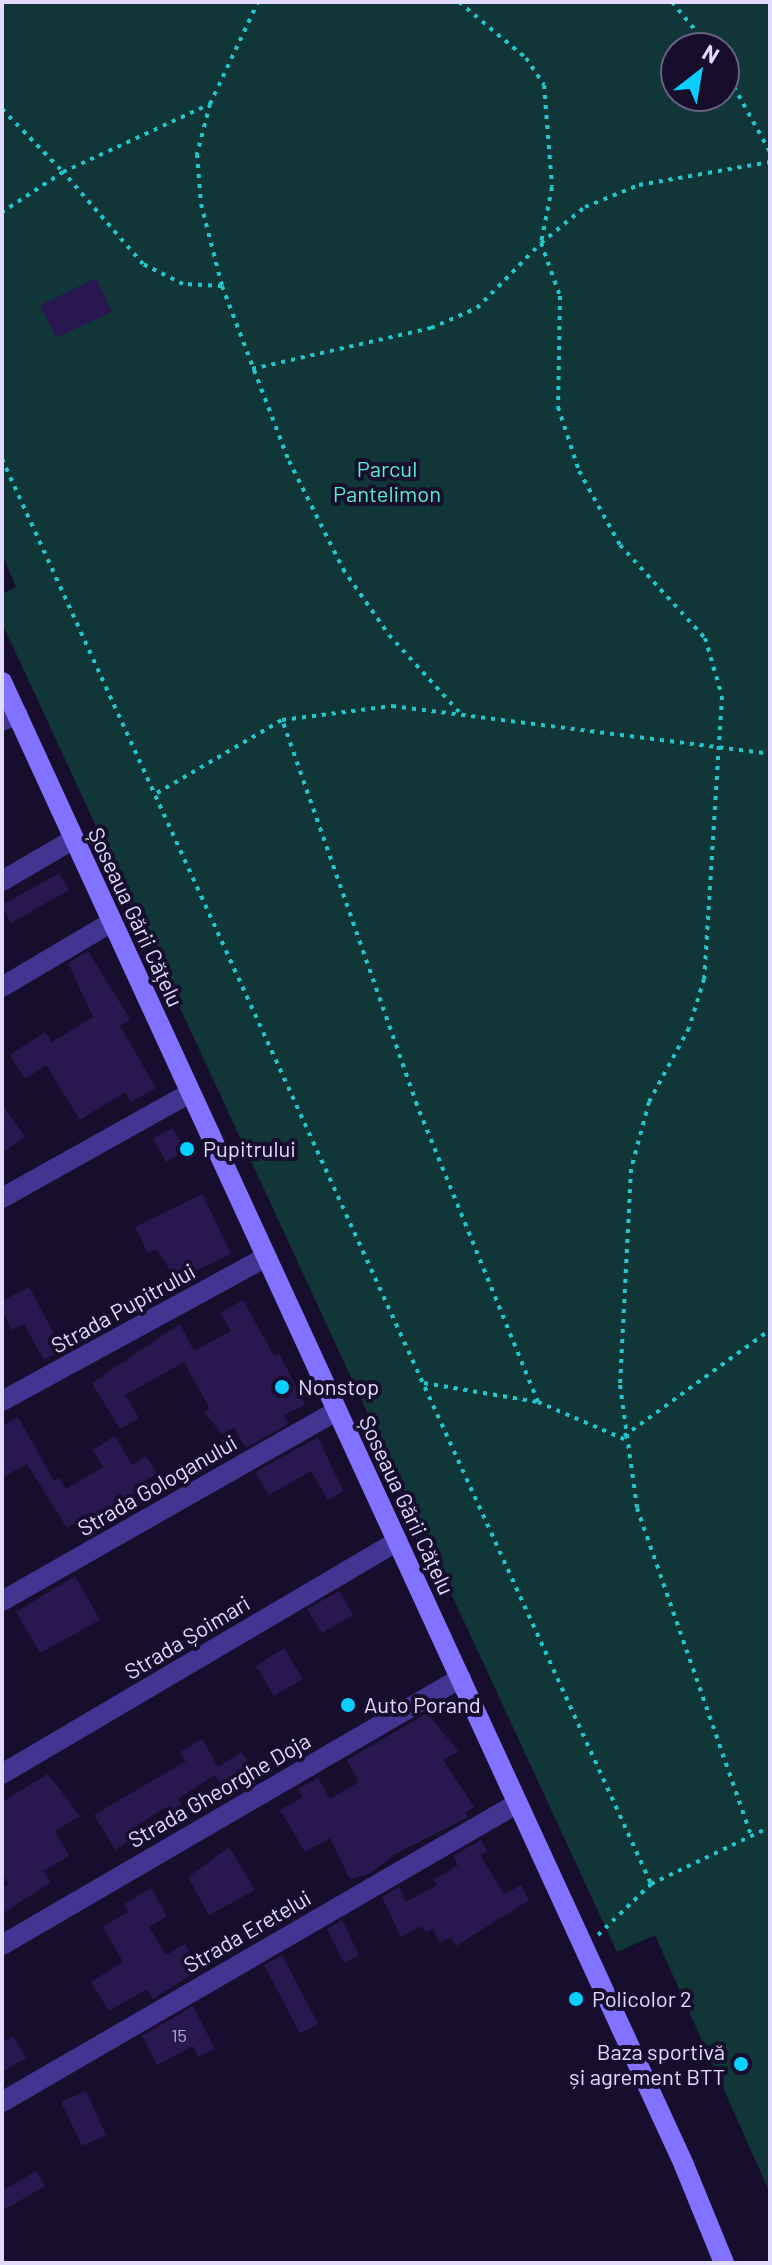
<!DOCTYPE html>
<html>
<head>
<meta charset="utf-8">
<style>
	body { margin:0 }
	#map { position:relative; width:772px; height:2265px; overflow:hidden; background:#170e2d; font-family:Barlow,sans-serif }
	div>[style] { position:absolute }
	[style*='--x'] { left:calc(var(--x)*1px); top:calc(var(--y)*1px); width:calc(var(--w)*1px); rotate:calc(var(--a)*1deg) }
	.green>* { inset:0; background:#113638 }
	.building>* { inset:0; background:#291850 }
	.path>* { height:4px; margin-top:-2px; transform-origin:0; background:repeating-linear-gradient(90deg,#23c6cb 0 4px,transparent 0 10px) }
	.minor>* { height:20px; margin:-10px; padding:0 10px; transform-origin:10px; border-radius:10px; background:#413591 }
	.secondary>* { height:20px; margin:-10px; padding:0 10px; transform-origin:10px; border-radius:10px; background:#8272ff }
	.dots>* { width:22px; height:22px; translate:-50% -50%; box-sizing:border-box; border:4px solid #170e2d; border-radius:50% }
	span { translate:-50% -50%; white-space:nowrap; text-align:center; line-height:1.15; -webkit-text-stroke:8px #170e2d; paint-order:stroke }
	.number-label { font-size:18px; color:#b4aad3 }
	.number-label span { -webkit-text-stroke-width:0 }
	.park-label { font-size:22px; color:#59edd6 }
	.street-label { font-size:22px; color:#e2dbff }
	.poi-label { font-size:22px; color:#e2dbff }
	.left { translate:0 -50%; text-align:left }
	.right { translate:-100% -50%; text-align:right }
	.frame { position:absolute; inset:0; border:4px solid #e2dbff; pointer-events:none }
	.north { position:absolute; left:660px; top:32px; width:80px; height:80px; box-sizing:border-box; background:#170e2d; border:2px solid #686081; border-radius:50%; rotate:31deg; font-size:22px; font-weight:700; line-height:32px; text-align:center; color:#e2dbff }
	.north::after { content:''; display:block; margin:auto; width:28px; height:36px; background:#07cfff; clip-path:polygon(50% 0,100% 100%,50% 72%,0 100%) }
</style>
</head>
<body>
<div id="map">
	<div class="green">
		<div style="clip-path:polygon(evenodd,2px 2px,770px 2px,770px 2193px,655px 1935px,617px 1952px,2px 623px,2px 594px,16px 587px,2px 554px,2px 2px,676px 48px,724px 48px,724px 96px,676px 96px,676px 48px)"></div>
	</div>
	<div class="building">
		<div style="clip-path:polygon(96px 278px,112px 312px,56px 338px,40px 305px)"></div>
		<div style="clip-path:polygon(59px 873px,69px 890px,11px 923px,2px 905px)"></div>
		<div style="clip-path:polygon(88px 951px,130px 1019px,120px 1026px,156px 1088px,131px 1102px,125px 1092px,80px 1120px,46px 1065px,25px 1079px,10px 1055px,45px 1032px,52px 1042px,93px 1017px,68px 963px)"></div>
		<div style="clip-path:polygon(2px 1104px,25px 1137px,2px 1153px)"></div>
		<div style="clip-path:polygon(173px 1128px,185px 1151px,166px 1162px,153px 1138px)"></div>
		<div style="clip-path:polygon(202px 1194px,231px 1254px,177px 1280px,156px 1249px,148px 1253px,135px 1227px)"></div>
		<div style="clip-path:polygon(29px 1287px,63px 1350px,44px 1360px,24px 1324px,12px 1330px,2px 1311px,2px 1301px)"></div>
		<div style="clip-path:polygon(243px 1300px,274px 1356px,279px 1353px,305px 1405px,284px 1415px,288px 1424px,246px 1448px,234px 1428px,222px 1434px,204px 1412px,210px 1409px,184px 1362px,125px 1395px,139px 1418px,120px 1429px,92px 1383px,180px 1324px,194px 1351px,231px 1331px,220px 1313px)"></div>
		<div style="clip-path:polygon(18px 1417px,54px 1481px,59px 1478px,66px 1489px,103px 1467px,93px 1450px,115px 1436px,132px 1465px,146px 1456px,157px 1474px,142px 1482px,149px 1493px,112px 1515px,108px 1509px,91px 1519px,89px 1515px,67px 1528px,27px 1464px,2px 1478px,2px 1426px)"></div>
		<div style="clip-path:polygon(318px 1437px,343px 1491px,328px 1500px,311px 1471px,269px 1495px,255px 1472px)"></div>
		<div style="clip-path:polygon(75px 1576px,100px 1620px,40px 1653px,16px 1612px)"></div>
		<div style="clip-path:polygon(339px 1591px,353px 1615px,322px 1633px,307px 1609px)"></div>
		<div style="clip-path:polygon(284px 1648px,303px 1679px,274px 1696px,256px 1666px)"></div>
		<div style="clip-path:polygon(427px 1713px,458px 1751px,443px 1760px,474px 1807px,465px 1813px,468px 1817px,395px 1854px,371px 1873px,350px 1879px,330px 1838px,305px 1852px,280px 1810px,303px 1797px,298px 1789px,318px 1778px,330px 1799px,359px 1782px,347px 1760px)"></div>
		<div style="clip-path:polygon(202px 1739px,218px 1767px,242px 1752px,254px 1773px,225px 1791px,215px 1775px,178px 1799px,182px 1804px,168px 1813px,164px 1808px,129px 1831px,134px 1838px,115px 1850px,94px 1815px,186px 1761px,180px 1752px)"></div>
		<div style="clip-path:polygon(48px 1774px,80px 1816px,55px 1831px,69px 1856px,43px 1871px,51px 1882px,2px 1914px,2px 1888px,9px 1884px,2px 1874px,2px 1802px)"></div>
		<div style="clip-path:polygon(481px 1840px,487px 1851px,480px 1855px,504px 1894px,521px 1885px,529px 1900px,456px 1946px,451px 1937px,440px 1943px,433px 1929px,426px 1933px,422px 1926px,401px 1937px,382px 1897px,399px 1887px,406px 1902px,437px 1885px,434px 1880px,458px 1865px,453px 1856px)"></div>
		<div style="clip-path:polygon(229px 1847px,255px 1890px,209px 1915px,188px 1877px)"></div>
		<div style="clip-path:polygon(151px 1888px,167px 1916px,149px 1927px,166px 1955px,185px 1944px,199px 1970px,153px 1999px,147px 1989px,109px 2011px,91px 1982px,123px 1962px,103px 1927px,128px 1912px,124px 1904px)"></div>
		<div style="clip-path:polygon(342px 1920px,359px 1955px,344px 1963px,327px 1929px)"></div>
		<div style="clip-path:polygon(282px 1955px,318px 2024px,300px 2033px,264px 1965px)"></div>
		<div style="clip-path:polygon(193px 2006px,215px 2049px,198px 2057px,193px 2046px,157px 2065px,142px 2036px)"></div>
		<div style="clip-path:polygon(13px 2036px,26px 2058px,2px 2072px,2px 2042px)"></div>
		<div style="clip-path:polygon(86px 2091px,106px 2135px,82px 2146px,61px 2102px)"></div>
		<div style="clip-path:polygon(36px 2171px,45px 2186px,2px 2211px,2px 2191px)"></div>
	</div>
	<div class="path">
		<div style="--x:459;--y:2;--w:87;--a:39.9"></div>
		<div style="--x:526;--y:58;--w:32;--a:56"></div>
		<div style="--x:544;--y:85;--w:102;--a:85.5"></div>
		<div style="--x:552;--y:187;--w:57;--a:101.1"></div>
		<div style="--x:541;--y:243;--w:56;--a:70.3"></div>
		<div style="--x:560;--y:296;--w:111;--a:91"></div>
		<div style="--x:558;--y:407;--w:67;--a:71.8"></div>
		<div style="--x:579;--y:471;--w:85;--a:61"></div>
		<div style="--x:620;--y:545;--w:126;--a:47.6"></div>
		<div style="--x:705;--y:638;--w:60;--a:73.7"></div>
		<div style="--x:722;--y:696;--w:284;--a:93.6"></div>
		<div style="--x:704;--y:979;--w:51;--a:107"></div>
		<div style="--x:689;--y:1028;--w:84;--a:118.4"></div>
		<div style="--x:649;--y:1102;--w:69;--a:105"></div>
		<div style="--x:631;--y:1169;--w:216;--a:92.9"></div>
		<div style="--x:620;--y:1385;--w:124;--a:82.1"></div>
		<div style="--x:637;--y:1508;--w:347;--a:70.8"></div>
		<div style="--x:672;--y:2;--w:60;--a:50.4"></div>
		<div style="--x:724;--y:69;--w:95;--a:61"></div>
		<div style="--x:210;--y:104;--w:52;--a:104.6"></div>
		<div style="--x:197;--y:154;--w:50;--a:85.4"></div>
		<div style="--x:201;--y:204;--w:85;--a:75.6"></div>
		<div style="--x:222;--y:286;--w:187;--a:69.1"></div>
		<div style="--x:289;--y:461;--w:121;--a:63.4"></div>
		<div style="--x:343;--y:569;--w:80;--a:55.1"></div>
		<div style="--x:389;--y:635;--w:105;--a:47.7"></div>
		<div style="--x:2;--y:109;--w:88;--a:45.9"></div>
		<div style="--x:63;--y:172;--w:73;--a:146.7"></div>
		<div style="--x:222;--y:286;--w:39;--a:-177"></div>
		<div style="--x:183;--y:284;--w:45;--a:-153.4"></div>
		<div style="--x:143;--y:264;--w:122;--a:-131"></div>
		<div style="--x:63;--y:172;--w:162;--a:-24.8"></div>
		<div style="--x:210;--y:104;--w:113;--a:-64.8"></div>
		<div style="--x:252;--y:369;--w:184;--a:-12.9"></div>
		<div style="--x:431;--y:328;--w:50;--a:-23.5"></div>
		<div style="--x:477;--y:308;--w:91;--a:-45.4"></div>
		<div style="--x:541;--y:243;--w:57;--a:-39.3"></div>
		<div style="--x:585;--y:207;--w:58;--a:-22.2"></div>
		<div style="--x:639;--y:185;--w:133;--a:-10"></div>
		<div style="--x:2;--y:459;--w:1566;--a:65.51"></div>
		<div style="--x:157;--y:793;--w:145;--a:-30.3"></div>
		<div style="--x:424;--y:1383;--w:116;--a:9.5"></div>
		<div style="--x:538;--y:1402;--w:94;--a:23.3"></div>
		<div style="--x:538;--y:1402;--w:321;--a:-112.2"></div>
		<div style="--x:417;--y:1105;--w:408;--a:-109.3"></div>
		<div style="--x:282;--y:720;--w:111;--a:-7.3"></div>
		<div style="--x:392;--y:706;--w:381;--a:7.2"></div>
		<div style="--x:624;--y:1436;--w:180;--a:-36"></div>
		<div style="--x:598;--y:1935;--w:74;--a:-43.9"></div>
		<div style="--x:651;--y:1884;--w:132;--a:-25.6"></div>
	</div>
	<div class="minor">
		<div style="--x:2;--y:721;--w:17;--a:-25"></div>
		<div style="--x:2;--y:881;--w:83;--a:-30.3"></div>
		<div style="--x:2;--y:987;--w:128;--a:-30.6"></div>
		<div style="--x:2;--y:1198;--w:215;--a:-29.2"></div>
		<div style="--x:2;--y:1401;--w:301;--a:-28.6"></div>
		<div style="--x:2;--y:1601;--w:385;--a:-29.6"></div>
		<div style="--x:2;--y:1774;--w:459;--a:-30.5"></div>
		<div style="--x:2;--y:1945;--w:531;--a:-30.19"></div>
		<div style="--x:2;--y:2102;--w:596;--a:-30.09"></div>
	</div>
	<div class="secondary">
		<div style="--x:2;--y:682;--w:1632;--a:65.3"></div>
		<div style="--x:684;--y:2165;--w:106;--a:67.8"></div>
	</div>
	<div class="dots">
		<div style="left:187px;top:1149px;background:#07cfff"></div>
		<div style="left:282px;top:1387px;background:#07cfff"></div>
		<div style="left:348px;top:1705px;background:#07cfff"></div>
		<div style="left:576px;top:1999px;background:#07cfff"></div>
		<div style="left:741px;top:2064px;background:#07cfff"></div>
	</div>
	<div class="number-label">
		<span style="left:179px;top:2035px">15</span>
	</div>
	<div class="park-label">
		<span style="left:387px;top:481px">Parcul<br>Pantelimon</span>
	</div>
	<div class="street-label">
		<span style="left:136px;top:917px;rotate:65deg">Șoseaua Gării Cățelu</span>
		<span style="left:123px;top:1308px;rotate:-29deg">Strada Pupitrului</span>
		<span style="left:157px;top:1485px;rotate:-30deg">Strada Gologanului</span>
		<span style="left:407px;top:1505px;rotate:65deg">Șoseaua Gării Cățelu</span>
		<span style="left:187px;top:1637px;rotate:-31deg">Strada Șoimari</span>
		<span style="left:219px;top:1790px;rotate:-30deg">Strada Gheorghe Doja</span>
		<span style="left:247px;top:1931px;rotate:-30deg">Strada Eretelui</span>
	</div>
	<div class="poi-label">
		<span class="left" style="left:203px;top:1149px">Pupitrului</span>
		<span class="left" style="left:298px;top:1387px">Nonstop</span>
		<span class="left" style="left:364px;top:1705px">Auto Porand</span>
		<span class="left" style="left:592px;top:1999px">Policolor 2</span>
		<span class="right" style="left:725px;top:2064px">Baza sportivă<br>și agrement BTT</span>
	</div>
	<div class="frame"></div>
	<div class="north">N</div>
</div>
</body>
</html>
